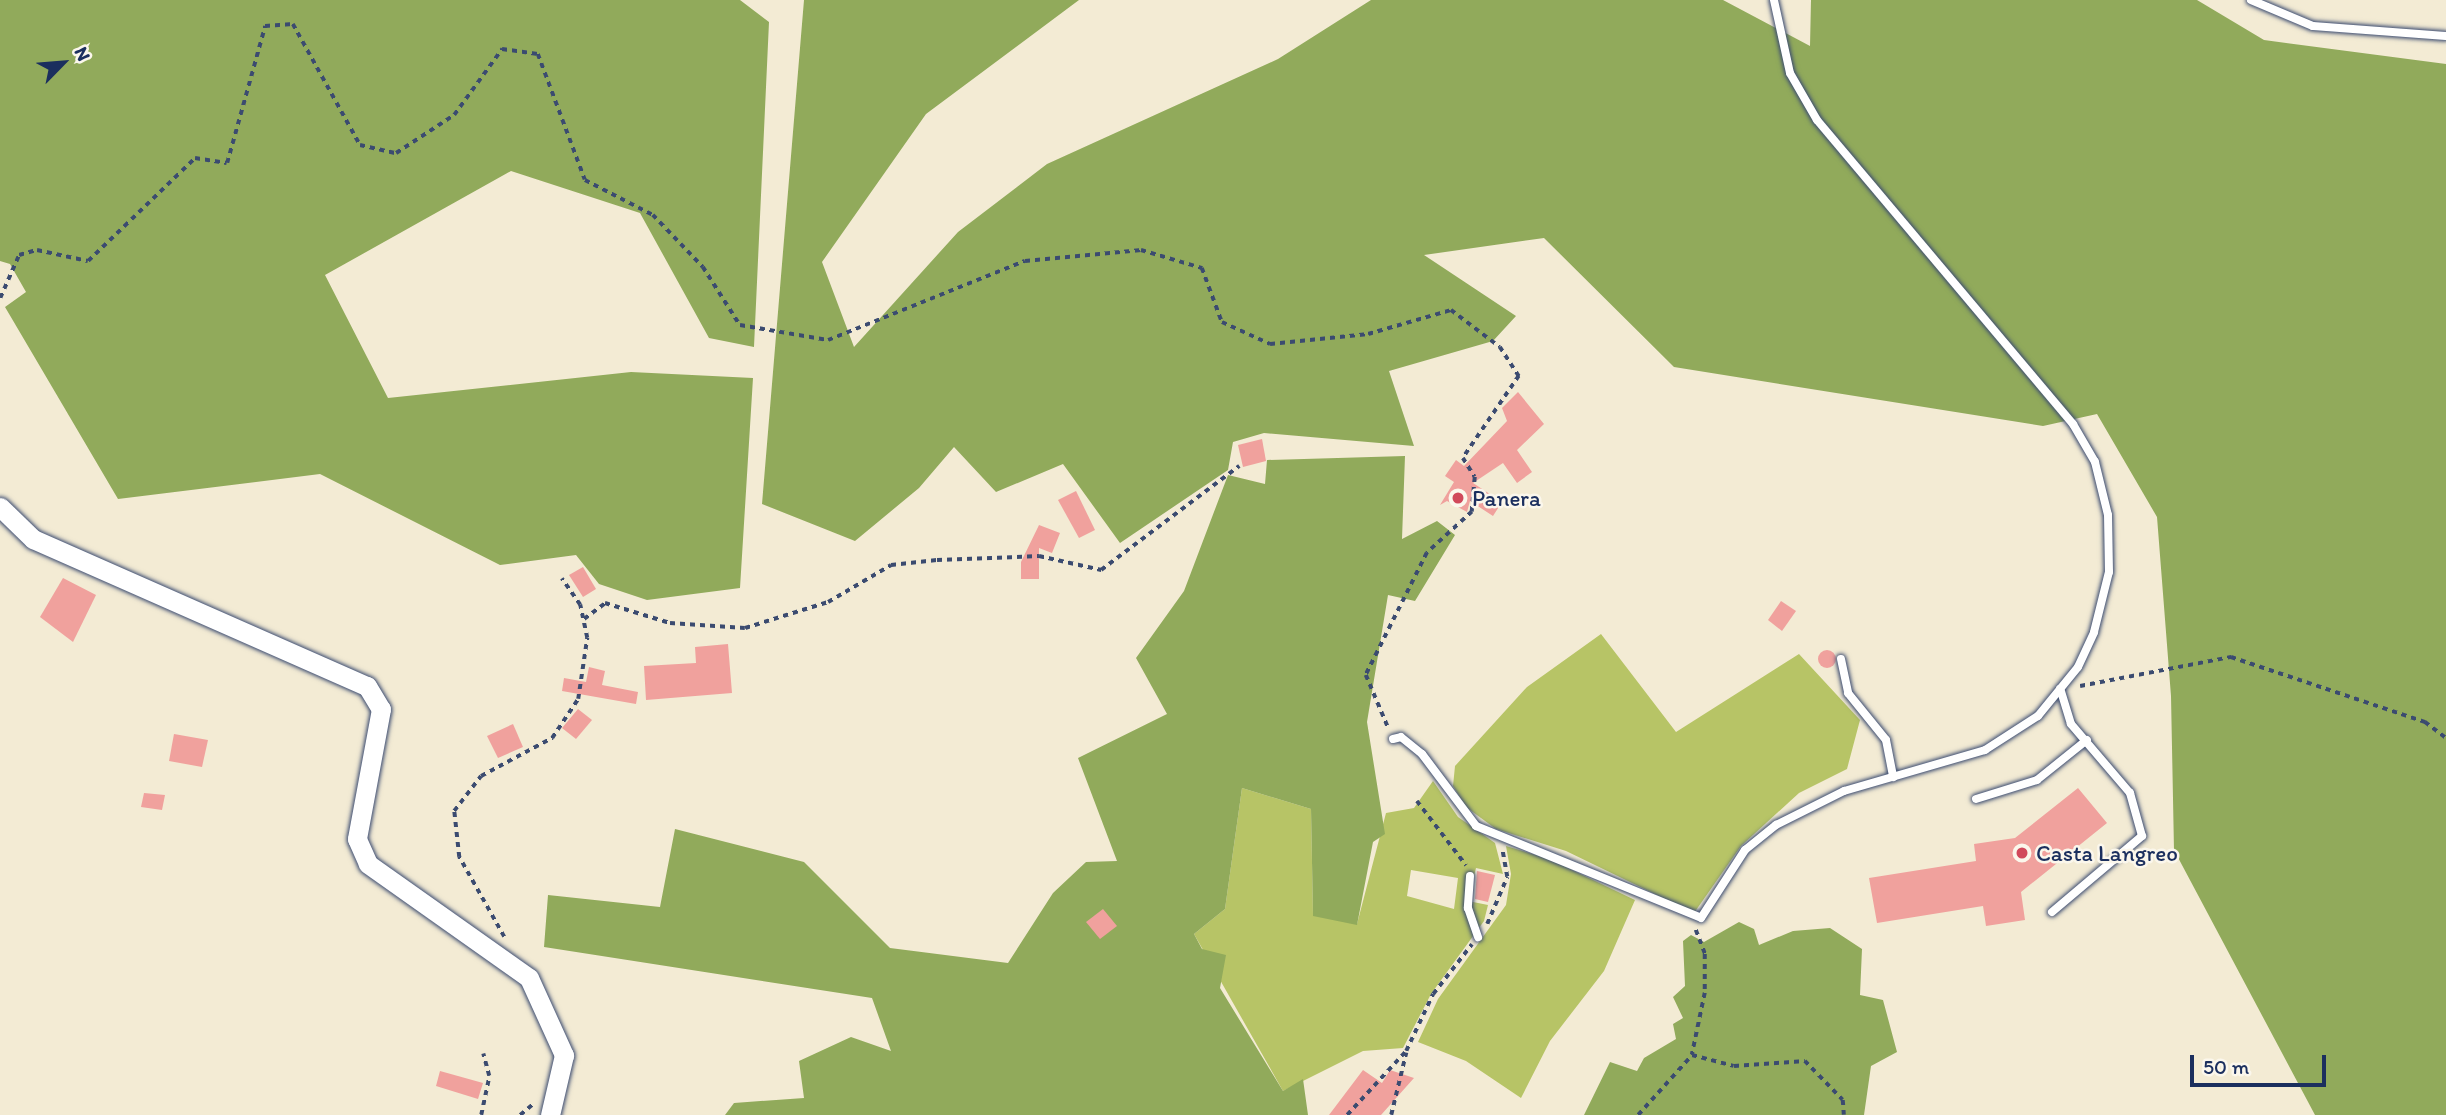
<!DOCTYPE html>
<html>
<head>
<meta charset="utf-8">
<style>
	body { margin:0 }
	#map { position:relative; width:2446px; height:1115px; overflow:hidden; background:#f3ebd4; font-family:Itim,sans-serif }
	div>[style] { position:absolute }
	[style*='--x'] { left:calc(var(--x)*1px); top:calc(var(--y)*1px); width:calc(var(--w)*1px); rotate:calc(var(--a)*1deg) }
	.green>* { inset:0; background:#b7c466 }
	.forest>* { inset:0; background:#91aa5b }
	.building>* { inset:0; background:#f0a19d }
	.round { border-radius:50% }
	.path>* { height:3.5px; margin-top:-1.75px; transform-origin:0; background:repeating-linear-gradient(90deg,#3b4b70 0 5px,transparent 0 10px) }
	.roads { filter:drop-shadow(0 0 2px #3b4b70) drop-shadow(0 0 2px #3b4b70) }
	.service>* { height:8px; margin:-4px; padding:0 4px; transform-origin:4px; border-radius:4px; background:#fff }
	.tertiary>* { height:19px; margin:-9.5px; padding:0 9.5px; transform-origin:9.5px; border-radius:9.5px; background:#fff }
	.dots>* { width:19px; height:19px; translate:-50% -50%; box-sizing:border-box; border:4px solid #fbf7ec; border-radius:50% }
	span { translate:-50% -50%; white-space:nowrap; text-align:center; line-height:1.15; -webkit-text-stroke:5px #fbf7ec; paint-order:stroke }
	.poi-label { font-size:23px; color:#1b2f5e }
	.left { translate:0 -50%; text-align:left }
	.north { position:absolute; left:28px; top:28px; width:70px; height:70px; -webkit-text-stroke:5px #fbf7ec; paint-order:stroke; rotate:65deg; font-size:19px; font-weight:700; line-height:28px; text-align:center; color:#1b2f5e }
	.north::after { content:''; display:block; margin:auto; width:24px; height:32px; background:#1b2f5e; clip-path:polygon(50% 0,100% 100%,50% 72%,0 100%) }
	.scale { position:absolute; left:2190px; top:1055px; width:136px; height:32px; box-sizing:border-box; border:4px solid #1b2f5e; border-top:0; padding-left:9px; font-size:21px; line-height:24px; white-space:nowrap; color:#1b2f5e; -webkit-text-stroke:5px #fbf7ec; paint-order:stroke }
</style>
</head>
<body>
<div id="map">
	<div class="green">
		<div style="clip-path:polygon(1601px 634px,1676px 732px,1799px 654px,1860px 720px,1847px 769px,1799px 793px,1741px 846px,1694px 913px,1566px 851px,1496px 829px,1466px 807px,1453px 786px,1455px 766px,1527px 687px)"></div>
		<div style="clip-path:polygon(evenodd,1433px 781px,1458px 817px,1495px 843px,1503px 874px,1476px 868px,1468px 901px,1488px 905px,1484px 921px,1431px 994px,1403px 1048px,1363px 1051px,1283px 1091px,1194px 934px,1225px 909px,1242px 788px,1311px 809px,1313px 915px,1357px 924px,1386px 813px,1414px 808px,1433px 781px,1411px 870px,1458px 878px,1454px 909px,1407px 896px,1411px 870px)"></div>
		<div style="clip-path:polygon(1506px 846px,1549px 859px,1635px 900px,1604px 971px,1550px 1041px,1521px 1098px,1466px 1061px,1418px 1042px,1438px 999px,1506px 905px,1511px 874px)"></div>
	</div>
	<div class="forest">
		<div style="clip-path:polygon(0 0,740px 0,769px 22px,754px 347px,709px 338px,640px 213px,511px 171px,325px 275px,388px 398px,631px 372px,753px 378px,740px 588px,647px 600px,599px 584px,576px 555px,500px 565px,320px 474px,118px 499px,5px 307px,26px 292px,10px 264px,0 261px)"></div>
		<div style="clip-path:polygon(804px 0,1079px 0,926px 114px,822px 262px,854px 347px,958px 232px,1047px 164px,1278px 59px,1371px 0,1723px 0,1810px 46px,1811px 0,2197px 0,2264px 40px,2446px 64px,2446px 1115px,2315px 1115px,2174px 850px,2171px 696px,2157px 517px,2097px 414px,2043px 426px,1674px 367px,1544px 238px,1424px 255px,1516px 316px,1493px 341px,1389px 371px,1414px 446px,1264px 433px,1233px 442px,1228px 470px,1120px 543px,1063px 464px,996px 492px,954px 447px,919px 488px,855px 541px,762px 504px)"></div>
		<div style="clip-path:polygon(1405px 456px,1402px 539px,1437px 521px,1455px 535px,1415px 601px,1388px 595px,1367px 722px,1385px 834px,1373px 842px,1357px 925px,1313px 916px,1311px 809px,1242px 788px,1225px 909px,1194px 934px,1202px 949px,1226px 955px,1220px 988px,1283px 1091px,1303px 1079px,1308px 1115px,725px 1115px,734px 1103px,804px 1098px,799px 1061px,851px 1037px,891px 1051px,872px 998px,544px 947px,548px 895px,660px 907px,675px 829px,804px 862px,890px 948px,1008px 963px,1053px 893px,1086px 862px,1117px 861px,1078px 758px,1167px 714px,1136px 658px,1184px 591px,1228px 475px,1265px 484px,1267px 460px)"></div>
		<div style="clip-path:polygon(1739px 922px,1754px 929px,1759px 945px,1793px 931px,1830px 928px,1862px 949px,1860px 995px,1883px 1000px,1897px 1052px,1871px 1066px,1864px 1115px,1584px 1115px,1610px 1062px,1637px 1071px,1644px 1058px,1676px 1039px,1673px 1024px,1683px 1018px,1673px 997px,1685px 986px,1683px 941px,1691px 935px,1704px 942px)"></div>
	</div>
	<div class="building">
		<div style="clip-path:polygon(1518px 392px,1544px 424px,1517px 450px,1532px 472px,1517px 483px,1503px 463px,1473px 483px,1502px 502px,1493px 516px,1470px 501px,1467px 512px,1447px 501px,1440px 505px,1454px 482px,1445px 476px,1456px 460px,1464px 466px,1507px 421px,1502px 408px)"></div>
		<div style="clip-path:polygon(1262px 439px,1266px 461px,1243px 467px,1238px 445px)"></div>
		<div style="clip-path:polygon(1076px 491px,1095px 530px,1079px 538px,1058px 500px)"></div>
		<div style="clip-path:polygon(1039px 525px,1060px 533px,1052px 553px,1039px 548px,1039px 579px,1021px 579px,1021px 562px)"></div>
		<div style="clip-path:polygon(583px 567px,596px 589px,583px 597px,569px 575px)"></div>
		<div style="clip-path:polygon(63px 578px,96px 595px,73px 642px,40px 617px)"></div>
		<div style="clip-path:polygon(1781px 601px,1796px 611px,1782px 631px,1768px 620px)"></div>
		<div style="clip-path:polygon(728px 644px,732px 693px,646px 700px,644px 666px,696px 663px,695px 647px)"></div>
		<div class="round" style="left:1818px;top:650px;width:18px;height:18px"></div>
		<div style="clip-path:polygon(589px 667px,605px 671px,602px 685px,638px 692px,636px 704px,562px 691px,564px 678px,586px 682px)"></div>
		<div style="clip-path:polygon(578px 709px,592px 720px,576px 739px,562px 728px)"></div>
		<div style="clip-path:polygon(513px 724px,523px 747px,498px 758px,487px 736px)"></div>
		<div style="clip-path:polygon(174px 734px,208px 740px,202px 767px,169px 761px)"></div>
		<div style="clip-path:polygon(2078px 788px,2107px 823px,2021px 892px,2025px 920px,1986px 926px,1983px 906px,1877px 923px,1869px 878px,1976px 861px,1974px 844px,2015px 838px)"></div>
		<div style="clip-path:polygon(144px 793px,165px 795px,162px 810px,141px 807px)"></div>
		<div style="clip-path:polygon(1477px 871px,1495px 875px,1488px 902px,1475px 899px)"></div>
		<div style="clip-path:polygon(1103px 909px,1117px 926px,1100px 939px,1086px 922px)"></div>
		<div style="clip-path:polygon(1363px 1070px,1382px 1083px,1390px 1070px,1414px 1078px,1381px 1115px,1329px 1115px)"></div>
		<div style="clip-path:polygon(440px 1071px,483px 1083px,478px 1099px,436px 1086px)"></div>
	</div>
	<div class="path">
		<div style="--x:0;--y:298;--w:47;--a:-66.2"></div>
		<div style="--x:19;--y:255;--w:19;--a:-16"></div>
		<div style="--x:37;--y:250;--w:52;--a:12.2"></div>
		<div style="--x:88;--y:261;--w:149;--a:-43.9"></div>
		<div style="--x:195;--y:158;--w:32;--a:9"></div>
		<div style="--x:227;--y:163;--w:142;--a:-74.5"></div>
		<div style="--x:265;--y:26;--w:28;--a:-4"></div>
		<div style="--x:293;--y:24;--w:138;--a:61"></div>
		<div style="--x:360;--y:145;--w:37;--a:13"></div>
		<div style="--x:396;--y:153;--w:69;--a:-33.2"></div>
		<div style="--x:454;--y:115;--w:82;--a:-54"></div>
		<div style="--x:502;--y:49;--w:36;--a:8"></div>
		<div style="--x:538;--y:54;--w:134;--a:69.5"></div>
		<div style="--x:585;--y:180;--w:76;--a:27.2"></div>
		<div style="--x:653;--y:215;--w:72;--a:46.1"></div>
		<div style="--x:703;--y:267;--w:69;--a:57.5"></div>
		<div style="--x:740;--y:325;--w:89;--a:9.7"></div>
		<div style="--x:828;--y:340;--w:212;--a:-21.9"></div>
		<div style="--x:1025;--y:261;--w:117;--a:-5.4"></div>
		<div style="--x:1141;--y:250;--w:64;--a:16.4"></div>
		<div style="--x:1202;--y:268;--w:58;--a:69.7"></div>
		<div style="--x:1222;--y:322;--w:53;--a:24.6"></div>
		<div style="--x:1270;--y:344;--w:99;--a:-5.8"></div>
		<div style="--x:1368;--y:334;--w:86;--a:-16.1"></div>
		<div style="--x:1451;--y:310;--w:61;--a:37.1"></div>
		<div style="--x:1500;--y:347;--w:35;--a:57"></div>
		<div style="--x:1519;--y:376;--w:99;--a:124.3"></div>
		<div style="--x:1463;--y:458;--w:22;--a:58"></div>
		<div style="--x:1475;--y:477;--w:35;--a:95"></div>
		<div style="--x:1472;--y:512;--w:61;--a:137.7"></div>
		<div style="--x:1427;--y:553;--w:136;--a:116.6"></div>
		<div style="--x:1366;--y:675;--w:56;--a:67.1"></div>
		<div style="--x:584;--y:619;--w:26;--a:-37"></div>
		<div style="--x:605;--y:603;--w:68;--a:17.1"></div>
		<div style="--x:670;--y:623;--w:75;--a:3.8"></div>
		<div style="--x:745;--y:628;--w:87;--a:-17.4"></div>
		<div style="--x:828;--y:602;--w:73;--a:-30.4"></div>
		<div style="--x:891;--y:565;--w:46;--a:-6.2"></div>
		<div style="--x:937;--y:560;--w:102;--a:-2.2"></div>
		<div style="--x:1039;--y:556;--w:64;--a:12.7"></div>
		<div style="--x:1101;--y:570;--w:173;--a:-37"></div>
		<div style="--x:2080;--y:686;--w:154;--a:-10.9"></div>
		<div style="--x:2231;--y:657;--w:205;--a:18.5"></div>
		<div style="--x:2425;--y:722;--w:26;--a:37"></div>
		<div style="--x:1417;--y:801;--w:81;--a:52.6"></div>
		<div style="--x:1487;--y:924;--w:51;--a:-66.9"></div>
		<div style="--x:1507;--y:877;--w:28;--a:-100"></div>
		<div style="--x:1696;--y:930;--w:26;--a:69"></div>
		<div style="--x:1705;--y:954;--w:39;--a:90"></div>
		<div style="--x:1705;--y:993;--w:63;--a:101.8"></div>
		<div style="--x:1692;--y:1055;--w:43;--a:14.7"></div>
		<div style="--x:1734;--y:1066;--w:71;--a:-4"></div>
		<div style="--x:1805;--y:1061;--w:54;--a:45.7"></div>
		<div style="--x:1843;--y:1100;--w:15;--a:86"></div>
		<div style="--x:504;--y:937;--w:92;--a:-119.4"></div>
		<div style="--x:459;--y:857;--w:46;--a:-96.2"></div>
		<div style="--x:454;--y:811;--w:44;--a:-52.4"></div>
		<div style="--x:481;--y:776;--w:81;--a:-28.2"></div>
		<div style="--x:552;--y:738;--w:47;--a:-56.3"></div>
		<div style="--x:578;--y:699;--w:62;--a:-81.6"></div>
		<div style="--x:587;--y:638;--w:34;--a:-102"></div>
		<div style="--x:580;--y:605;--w:32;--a:-125"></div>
		<div style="--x:481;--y:1115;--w:40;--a:-78"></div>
		<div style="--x:489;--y:1076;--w:23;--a:-105"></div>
		<div style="--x:520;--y:1115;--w:17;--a:-40"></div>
		<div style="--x:1347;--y:1115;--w:87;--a:-47.3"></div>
		<div style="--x:1406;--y:1051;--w:63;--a:-64.7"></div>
		<div style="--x:1433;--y:994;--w:63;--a:-52"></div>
		<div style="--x:1391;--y:1115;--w:64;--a:-76.4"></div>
		<div style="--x:1638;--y:1115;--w:81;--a:-48"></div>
	</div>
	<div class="roads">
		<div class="service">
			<div style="--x:2251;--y:0;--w:67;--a:22.8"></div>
			<div style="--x:2313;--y:26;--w:133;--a:4.3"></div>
			<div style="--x:1841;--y:659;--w:35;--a:78"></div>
			<div style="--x:1848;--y:693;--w:60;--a:51"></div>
			<div style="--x:1886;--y:740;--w:38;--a:79"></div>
			<div style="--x:1393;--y:739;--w:8;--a:-14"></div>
			<div style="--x:1401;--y:737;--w:27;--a:39"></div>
			<div style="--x:1422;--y:754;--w:90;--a:53.1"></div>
			<div style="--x:1476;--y:826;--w:243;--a:22.2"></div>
			<div style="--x:1701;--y:918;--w:81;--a:-57.1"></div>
			<div style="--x:1745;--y:850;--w:40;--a:-39"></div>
			<div style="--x:1776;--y:825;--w:76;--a:-26.6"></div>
			<div style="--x:1844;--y:791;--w:147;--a:-16.2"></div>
			<div style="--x:1985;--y:750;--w:63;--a:-32.7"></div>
			<div style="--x:2038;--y:716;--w:63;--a:-50.8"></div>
			<div style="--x:2078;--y:667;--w:38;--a:-65"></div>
			<div style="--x:2094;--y:632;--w:62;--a:-76"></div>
			<div style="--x:2109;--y:572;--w:57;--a:-91"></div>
			<div style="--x:2108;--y:515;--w:55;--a:-103.8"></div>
			<div style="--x:2095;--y:462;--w:44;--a:-120.1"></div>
			<div style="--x:2073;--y:424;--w:397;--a:-130.1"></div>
			<div style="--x:1817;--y:120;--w:54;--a:-119.9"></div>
			<div style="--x:1790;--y:73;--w:75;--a:-102.4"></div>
			<div style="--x:1976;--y:799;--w:64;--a:-17.3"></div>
			<div style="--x:2037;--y:780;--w:64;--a:-38.7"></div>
			<div style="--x:1470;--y:876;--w:32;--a:94"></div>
			<div style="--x:1468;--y:908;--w:31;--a:71"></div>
			<div style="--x:2052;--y:912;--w:118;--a:-40.2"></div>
			<div style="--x:2142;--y:836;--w:45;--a:-105.6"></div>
			<div style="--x:2130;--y:793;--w:91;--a:-130.5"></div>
			<div style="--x:2071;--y:724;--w:37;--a:-107"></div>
		</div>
		<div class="tertiary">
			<div style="--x:0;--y:507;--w:46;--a:44.1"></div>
			<div style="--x:33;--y:539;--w:365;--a:23.8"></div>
			<div style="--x:367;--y:686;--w:27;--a:59"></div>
			<div style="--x:381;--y:709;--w:132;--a:100.5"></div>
			<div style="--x:357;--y:839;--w:27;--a:66"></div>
			<div style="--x:368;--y:864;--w:197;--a:35.3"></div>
			<div style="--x:529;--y:978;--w:85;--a:65.6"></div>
			<div style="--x:564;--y:1055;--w:62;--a:103.1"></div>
		</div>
	</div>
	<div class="dots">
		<div style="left:1458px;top:498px;background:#d1495b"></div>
		<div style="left:2022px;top:853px;background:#d1495b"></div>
	</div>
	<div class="poi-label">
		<span class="left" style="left:1472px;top:498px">Panera</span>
		<span class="left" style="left:2036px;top:853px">Casta Langreo</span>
	</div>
	<div class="north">N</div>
	<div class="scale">50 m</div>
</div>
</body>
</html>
